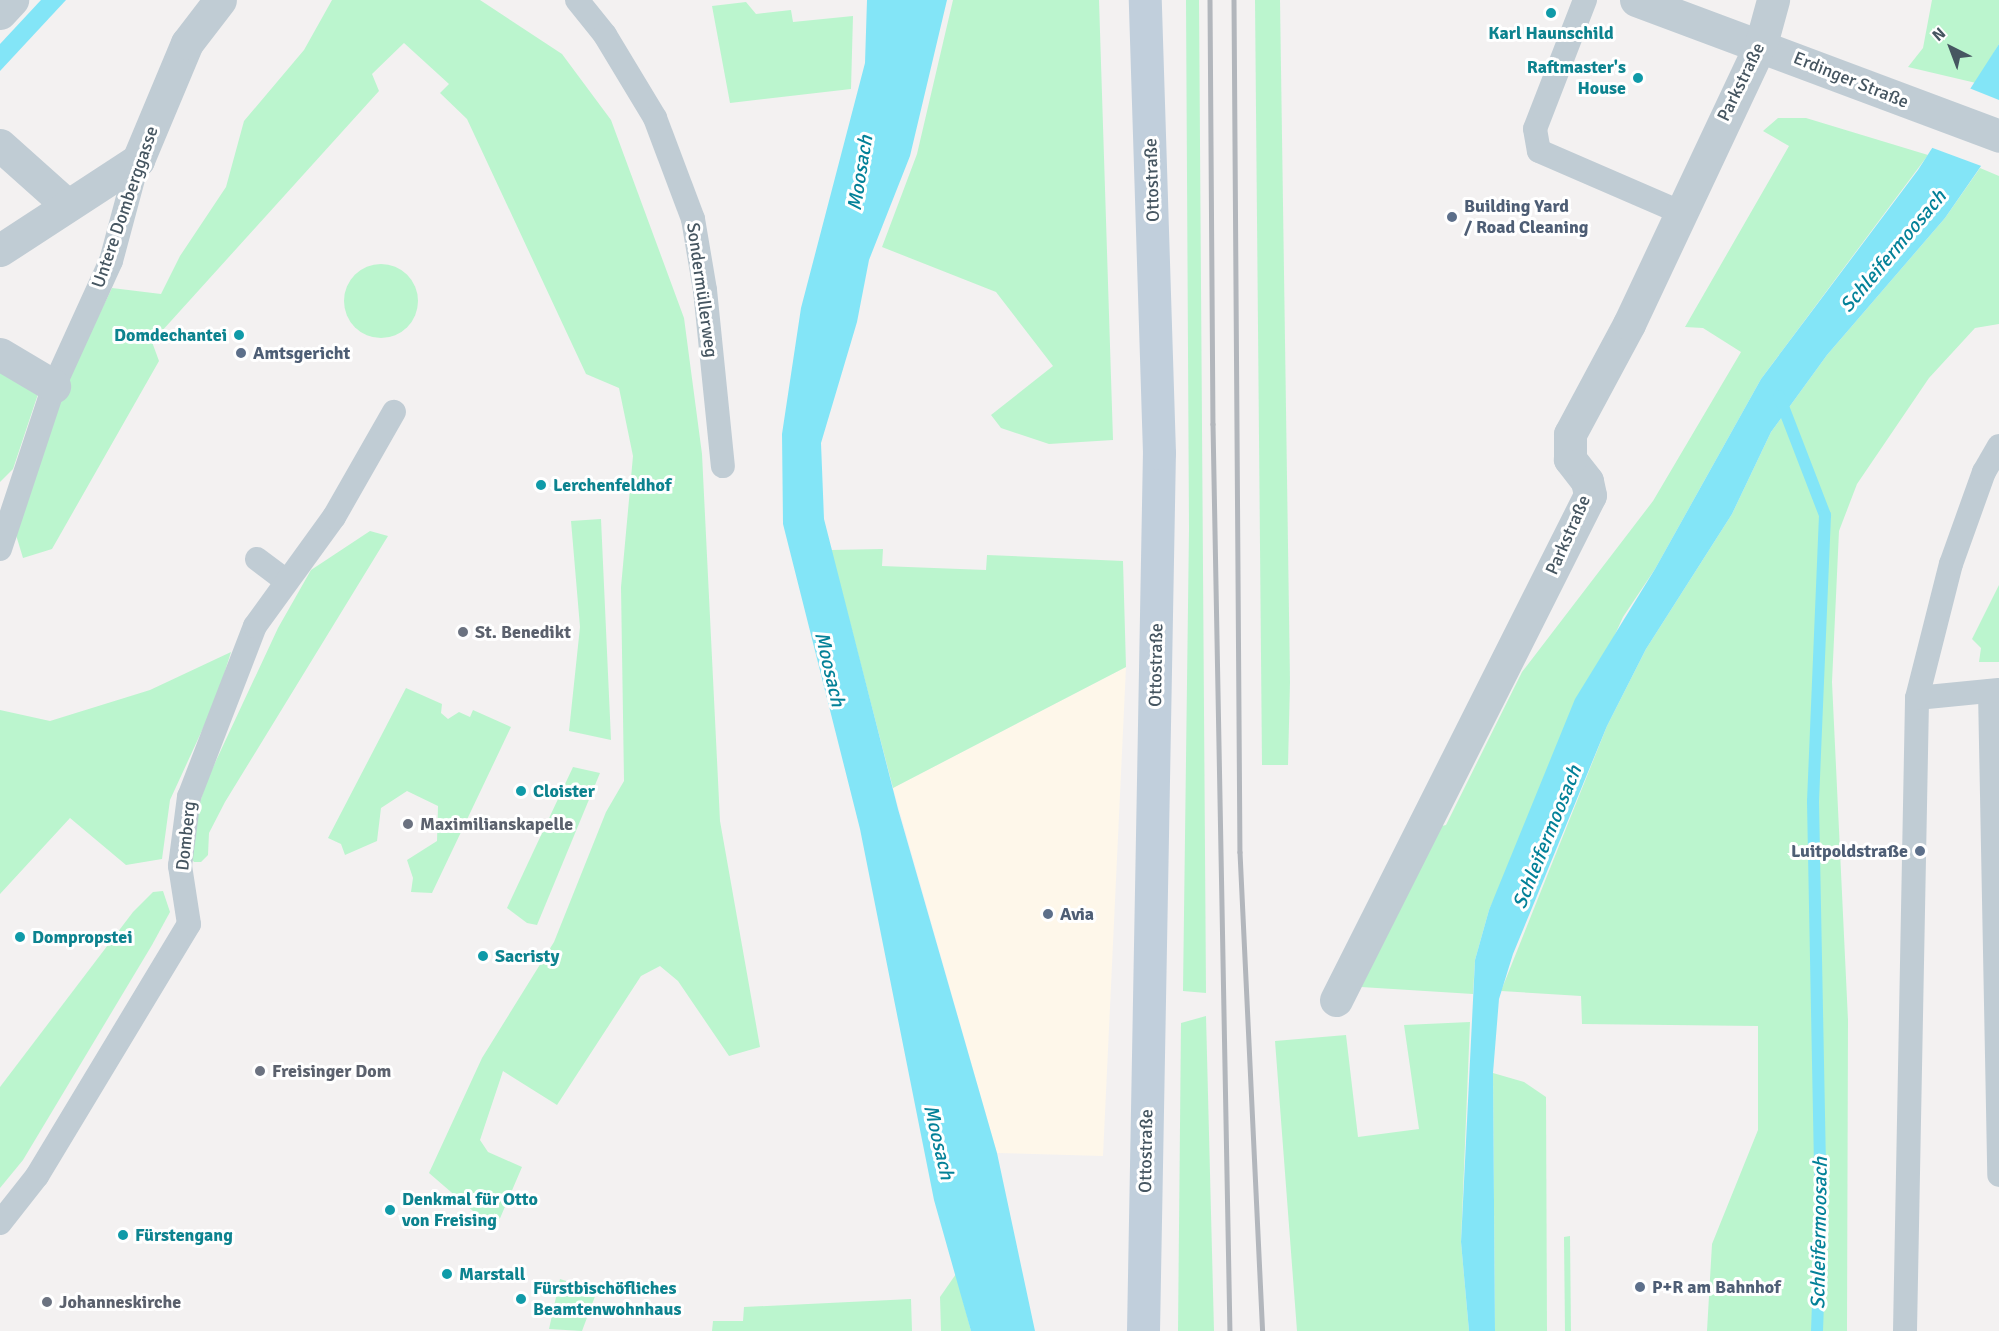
<!DOCTYPE html>
<html>
<head>
<meta charset="utf-8">
<style>
	body { margin:0 }
	#map { position:relative; width:1999px; height:1331px; overflow:hidden; background:#f3f1f1; font-family:Signika,sans-serif }
	div>[style] { position:absolute }
	[style*='--x'] { left:calc(var(--x)*1px); top:calc(var(--y)*1px); width:calc(var(--w)*1px); rotate:calc(var(--a)*1deg) }
	.commercial>* { inset:0; background:#fef7ea }
	.green>* { inset:0; background:#bbf5ce }
	.round { border-radius:50% }
	.water>* { inset:0; background:#83e5f7 }
	.pier>* { inset:0; background:#f3f1f1 }
	.stream>* { height:12px; margin:-6px; padding:0 6px; transform-origin:6px; border-radius:6px; background:#83e5f7 }
	.service>* { height:24px; margin:-12px; padding:0 12px; transform-origin:12px; border-radius:12px; background:#c0ccd4 }
	.minor>* { height:33px; margin:-16.5px; padding:0 16.5px; transform-origin:16.5px; border-radius:16.5px; background:#c0ccd4 }
	.secondary>* { height:33px; margin:-16.5px; padding:0 16.5px; transform-origin:16.5px; border-radius:16.5px; background:#c1cfdc }
	.rail>* { height:4.5px; margin:-2.25px; padding:0 2.25px; transform-origin:2.25px; border-radius:2.25px; background:#b2b6bc }
	.dots>* { width:16px; height:16px; translate:-50% -50%; box-sizing:border-box; border:3px solid #fff; border-radius:50% }
	span { translate:-50% -50%; white-space:nowrap; text-align:center; line-height:1.15; -webkit-text-stroke:6px #fff; paint-order:stroke }
	.culture-label { font-size:18px; color:#0d838f; font-weight:700 }
	.right { translate:-100% -50%; text-align:right }
	.left { translate:0 -50%; text-align:left }
	.street-label { font-size:18px; color:#465661 }
	.service-label { font-size:18px; color:#4e5e75; font-weight:700 }
	.worship-label { font-size:18px; color:#5b616d; font-weight:700 }
	.water-label { font-size:20px; color:#038198; font-style:italic }
	.north { position:absolute; left:1921px; top:18px; width:60px; height:60px; -webkit-text-stroke:4px #fff; paint-order:stroke; rotate:318deg; font-size:16px; font-weight:700; line-height:24px; text-align:center; color:#465661 }
	.north::after { content:''; display:block; margin:auto; width:21px; height:27px; background:#465661; clip-path:polygon(50% 0,100% 100%,50% 72%,0 100%) }
</style>
</head>
<body>
<div id="map">
	<div class="commercial">
		<div style="clip-path:polygon(1126px 667px,1103px 1156px,997px 1153px,893px 788px)"></div>
	</div>
	<div class="green">
		<div style="clip-path:polygon(332px 0,480px 0,562px 54px,611px 120px,684px 318px,702px 454px,720px 821px,760px 1047px,729px 1056px,678px 981px,660px 966px,641px 976px,557px 1105px,503px 1071px,480px 1140px,488px 1152px,522px 1167px,495px 1230px,429px 1173px,482px 1058px,554px 942px,606px 812px,624px 781px,621px 587px,633px 456px,619px 388px,586px 374px,467px 119px,440px 93px,449px 84px,404px 43px,372px 74px,379px 91px,152px 342px,159px 361px,52px 549px,23px 558px,16px 535px,66px 382px,112px 288px,161px 294px,180px 256px,226px 187px,244px 121px,304px 50px)"></div>
		<div style="clip-path:polygon(953px 0,1099px 0,1113px 440px,1049px 444px,1001px 428px,991px 415px,1053px 366px,996px 292px,882px 247px,917px 154px)"></div>
		<div style="clip-path:polygon(1186px 0,1199px 0,1206px 993px,1183px 991px,1189px 529px)"></div>
		<div style="clip-path:polygon(1255px 0,1280px 0,1290px 682px,1288px 765px,1262px 765px)"></div>
		<div style="clip-path:polygon(1932px 0,1999px 0,1999px 44px,1976px 83px,1908px 67px,1923px 48px)"></div>
		<div style="clip-path:polygon(746px 2px,756px 14px,791px 10px,793px 22px,853px 16px,851px 89px,730px 103px,712px 6px)"></div>
		<div style="clip-path:polygon(1778px 118px,1806px 118px,1928px 155px,1761px 379px,1655px 569px,1623px 617px,1489px 910px,1475px 960px,1473px 994px,1361px 987px,1433px 828px,1446px 825px,1522px 672px,1653px 501px,1741px 352px,1703px 328px,1685px 327px,1789px 146px,1763px 131px)"></div>
		<div style="clip-path:polygon(1980px 168px,1999px 176px,1999px 324px,1975px 328px,1929px 378px,1857px 484px,1839px 531px,1832px 682px,1848px 1020px,1847px 1331px,1707px 1331px,1712px 1244px,1758px 1130px,1758px 1026px,1582px 1024px,1581px 996px,1501px 991px,1607px 726px,1646px 649px,1732px 514px,1771px 432px,1827px 355px,1945px 218px)"></div>
		<div class="round" style="left:344px;top:264px;width:74px;height:74px"></div>
		<div style="clip-path:polygon(0 364px,40px 388px,13px 469px,0 482px)"></div>
		<div style="clip-path:polygon(601px 519px,611px 740px,569px 731px,580px 627px,571px 521px)"></div>
		<div style="clip-path:polygon(370px 531px,388px 536px,225px 802px,209px 833px,208px 855px,201px 862px,194px 862px,190px 857px,194px 821px,207px 780px,278px 628px,311px 570px)"></div>
		<div style="clip-path:polygon(883px 549px,882px 566px,986px 570px,987px 555px,1123px 561px,1126px 667px,893px 788px,831px 550px)"></div>
		<div style="clip-path:polygon(1999px 585px,1999px 662px,1979px 662px,1981px 648px,1972px 639px)"></div>
		<div style="clip-path:polygon(231px 652px,216px 700px,170px 800px,162px 859px,126px 865px,70px 818px,0 894px,0 710px,50px 721px,150px 690px)"></div>
		<div style="clip-path:polygon(406px 688px,442px 704px,441px 713px,448px 719px,459px 712px,470px 717px,473px 710px,511px 727px,432px 893px,411px 892px,413px 878px,407px 860px,437px 841px,438px 806px,407px 791px,381px 808px,377px 841px,345px 855px,341px 844px,328px 838px)"></div>
		<div style="clip-path:polygon(573px 767px,600px 773px,537px 925px,527px 923px,507px 908px)"></div>
		<div style="clip-path:polygon(163px 891px,170px 912px,152px 945px,23px 1160px,0 1188px,0 1087px,133px 912px,153px 892px)"></div>
		<div style="clip-path:polygon(1206px 1016px,1214px 1331px,1178px 1331px,1181px 1023px)"></div>
		<div style="clip-path:polygon(1470px 1022px,1461px 1242px,1469px 1331px,1297px 1331px,1275px 1041px,1346px 1035px,1358px 1137px,1419px 1129px,1404px 1025px)"></div>
		<div style="clip-path:polygon(1493px 1073px,1524px 1082px,1546px 1097px,1547px 1331px,1495px 1331px)"></div>
		<div style="clip-path:polygon(1570px 1236px,1571px 1331px,1565px 1331px,1564px 1237px)"></div>
		<div style="clip-path:polygon(956px 1274px,971px 1331px,941px 1331px,940px 1297px)"></div>
		<div style="clip-path:polygon(560px 1279px,597px 1291px,582px 1331px,549px 1329px)"></div>
		<div style="clip-path:polygon(911px 1299px,912px 1331px,712px 1331px,713px 1321px,743px 1321px,744px 1307px)"></div>
	</div>
	<div class="water">
		<div style="clip-path:polygon(41px 0,66px 0,0 71px,0 44px)"></div>
		<div style="clip-path:polygon(867px 0,947px 0,910px 156px,869px 260px,857px 322px,821px 443px,824px 519px,898px 809px,997px 1153px,1035px 1331px,971px 1331px,934px 1200px,860px 829px,783px 524px,782px 434px,801px 308px,865px 63px)"></div>
		<div style="clip-path:polygon(1999px 44px,1999px 140px,1945px 218px,1827px 355px,1771px 432px,1732px 514px,1646px 649px,1607px 726px,1513px 954px,1499px 999px,1493px 1073px,1495px 1331px,1469px 1331px,1461px 1242px,1475px 960px,1489px 910px,1575px 699px,1655px 569px,1761px 379px,1918px 170px)"></div>
	</div>
	<div class="pier">
		<div style="clip-path:polygon(1969px 88px,1999px 100px,1999px 145px,1984px 167px,1930px 147px)"></div>
	</div>
	<div class="stream">
		<div style="--x:1779;--y:396;--w:128;--a:68.9"></div>
		<div style="--x:1825;--y:515;--w:287;--a:92.4"></div>
		<div style="--x:1813;--y:802;--w:415;--a:88.9"></div>
		<div style="--x:1821;--y:1217;--w:114;--a:92"></div>
	</div>
	<div class="service">
		<div style="--x:577;--y:0;--w:45;--a:51.3"></div>
		<div style="--x:605;--y:35;--w:97;--a:58.9"></div>
		<div style="--x:655;--y:118;--w:108;--a:69.4"></div>
		<div style="--x:693;--y:219;--w:72;--a:80.4"></div>
		<div style="--x:705;--y:290;--w:177;--a:84.2"></div>
		<div style="--x:1585;--y:0;--w:138;--a:111.2"></div>
		<div style="--x:1535;--y:129;--w:22;--a:80"></div>
		<div style="--x:1539;--y:151;--w:156;--a:23.4"></div>
		<div style="--x:0;--y:549;--w:172;--a:-71.7"></div>
		<div style="--x:54;--y:386;--w:137;--a:-65.5"></div>
		<div style="--x:111;--y:261;--w:105;--a:-75"></div>
		<div style="--x:257;--y:559;--w:36;--a:37"></div>
		<div style="--x:1990;--y:691;--w:484;--a:88.9"></div>
		<div style="--x:1917;--y:698;--w:82;--a:-5.6"></div>
		<div style="--x:0;--y:1223;--w:60;--a:-51.8"></div>
		<div style="--x:37;--y:1176;--w:294;--a:-58.9"></div>
		<div style="--x:189;--y:924;--w:59;--a:-98.8"></div>
		<div style="--x:180;--y:866;--w:70;--a:-82.6"></div>
		<div style="--x:189;--y:797;--w:183;--a:-68.9"></div>
		<div style="--x:255;--y:626;--w:135;--a:-54.1"></div>
		<div style="--x:334;--y:517;--w:121;--a:-60.3"></div>
		<div style="--x:1905;--y:1331;--w:633;--a:-88.91"></div>
		<div style="--x:1917;--y:698;--w:138;--a:-75.8"></div>
		<div style="--x:1951;--y:564;--w:98;--a:-70.3"></div>
		<div style="--x:1984;--y:472;--w:30;--a:-60"></div>
	</div>
	<div class="minor">
		<div style="--x:1636;--y:0;--w:388;--a:20.5"></div>
		<div style="--x:0;--y:13;--w:18;--a:-47"></div>
		<div style="--x:0;--y:145;--w:90;--a:41.8"></div>
		<div style="--x:0;--y:250;--w:165;--a:-33.1"></div>
		<div style="--x:138;--y:160;--w:127;--a:-67.3"></div>
		<div style="--x:187;--y:43;--w:54;--a:-52.5"></div>
		<div style="--x:0;--y:354;--w:63;--a:30.7"></div>
		<div style="--x:1336;--y:1000;--w:565;--a:-63.3"></div>
		<div style="--x:1590;--y:495;--w:14;--a:-102"></div>
		<div style="--x:1587;--y:481;--w:28;--a:-128"></div>
		<div style="--x:1570;--y:459;--w:25;--a:-90"></div>
		<div style="--x:1570;--y:434;--w:125;--a:-61.8"></div>
		<div style="--x:1629;--y:324;--w:310;--a:-64.8"></div>
		<div style="--x:1761;--y:44;--w:46;--a:-74.7"></div>
	</div>
	<div class="secondary">
		<div style="--x:1143;--y:1331;--w:878;--a:-88.96"></div>
		<div style="--x:1159;--y:453;--w:453;--a:-91.8"></div>
	</div>
	<div class="rail">
		<div style="--x:1210;--y:0;--w:424;--a:89.6"></div>
		<div style="--x:1213;--y:424;--w:907;--a:88.93"></div>
		<div style="--x:1234;--y:0;--w:852;--a:89.6"></div>
		<div style="--x:1240;--y:852;--w:480;--a:87.3"></div>
	</div>
	<div class="dots">
		<div style="left:1551px;top:13px;background:#0f9aa8"></div>
		<div style="left:1638px;top:78px;background:#0f9aa8"></div>
		<div style="left:1452px;top:217px;background:#5c6f8a"></div>
		<div style="left:239px;top:335px;background:#0f9aa8"></div>
		<div style="left:241px;top:353px;background:#5c6f8a"></div>
		<div style="left:541px;top:485px;background:#0f9aa8"></div>
		<div style="left:463px;top:632px;background:#6b7280"></div>
		<div style="left:521px;top:791px;background:#0f9aa8"></div>
		<div style="left:408px;top:824px;background:#6b7280"></div>
		<div style="left:1920px;top:851px;background:#5c6f8a"></div>
		<div style="left:1048px;top:914px;background:#5c6f8a"></div>
		<div style="left:20px;top:937px;background:#0f9aa8"></div>
		<div style="left:483px;top:956px;background:#0f9aa8"></div>
		<div style="left:260px;top:1071px;background:#6b7280"></div>
		<div style="left:390px;top:1210px;background:#0f9aa8"></div>
		<div style="left:123px;top:1235px;background:#0f9aa8"></div>
		<div style="left:447px;top:1274px;background:#0f9aa8"></div>
		<div style="left:1640px;top:1287px;background:#5c6f8a"></div>
		<div style="left:521px;top:1299px;background:#0f9aa8"></div>
		<div style="left:47px;top:1302px;background:#6b7280"></div>
	</div>
	<div class="culture-label">
		<span style="left:1551px;top:33px">Karl Haunschild</span>
		<span class="right" style="left:1626px;top:78px">Raftmaster's<br>House</span>
		<span class="right" style="left:227px;top:335px">Domdechantei</span>
		<span class="left" style="left:553px;top:485px">Lerchenfeldhof</span>
		<span class="left" style="left:533px;top:791px">Cloister</span>
		<span class="left" style="left:32px;top:937px">Dompropstei</span>
		<span class="left" style="left:495px;top:956px">Sacristy</span>
		<span class="left" style="left:402px;top:1210px">Denkmal für Otto<br>von Freising</span>
		<span class="left" style="left:135px;top:1235px">Fürstengang</span>
		<span class="left" style="left:459px;top:1274px">Marstall</span>
		<span class="left" style="left:533px;top:1299px">Fürstbischöfliches<br>Beamtenwohnhaus</span>
	</div>
	<div class="street-label">
		<span style="left:1851px;top:80px;rotate:22deg">Erdinger Straße</span>
		<span style="left:1741px;top:82px;rotate:-64deg">Parkstraße</span>
		<span style="left:1152px;top:180px;rotate:-92deg">Ottostraße</span>
		<span style="left:125px;top:207px;rotate:-71deg">Untere Domberggasse</span>
		<span style="left:702px;top:290px;rotate:82deg">Sondermüllerweg</span>
		<span style="left:1568px;top:535px;rotate:-66deg">Parkstraße</span>
		<span style="left:1156px;top:665px;rotate:-89deg">Ottostraße</span>
		<span style="left:186px;top:836px;rotate:-84deg">Domberg</span>
		<span style="left:1146px;top:1151px;rotate:-89deg">Ottostraße</span>
	</div>
	<div class="service-label">
		<span class="left" style="left:1464px;top:217px">Building Yard<br>/ Road Cleaning</span>
		<span class="left" style="left:253px;top:353px">Amtsgericht</span>
		<span class="right" style="left:1908px;top:851px">Luitpoldstraße</span>
		<span class="left" style="left:1060px;top:914px">Avia</span>
		<span class="left" style="left:1652px;top:1287px">P+R am Bahnhof</span>
	</div>
	<div class="worship-label">
		<span class="left" style="left:475px;top:632px">St. Benedikt</span>
		<span class="left" style="left:420px;top:824px">Maximilianskapelle</span>
		<span class="left" style="left:272px;top:1071px">Freisinger Dom</span>
		<span class="left" style="left:59px;top:1302px">Johanneskirche</span>
	</div>
	<div class="water-label">
		<span style="left:860px;top:173px;rotate:-81deg">Moosach</span>
		<span style="left:1893px;top:251px;rotate:-50deg">Schleifermoosach</span>
		<span style="left:830px;top:669px;rotate:77deg">Moosach</span>
		<span style="left:1547px;top:837px;rotate:-68deg">Schleifermoosach</span>
		<span style="left:939px;top:1142px;rotate:77deg">Moosach</span>
		<span style="left:1819px;top:1233px;rotate:-89deg">Schleifermoosach</span>
	</div>
	<div class="north">N</div>
</div>
</body>
</html>
